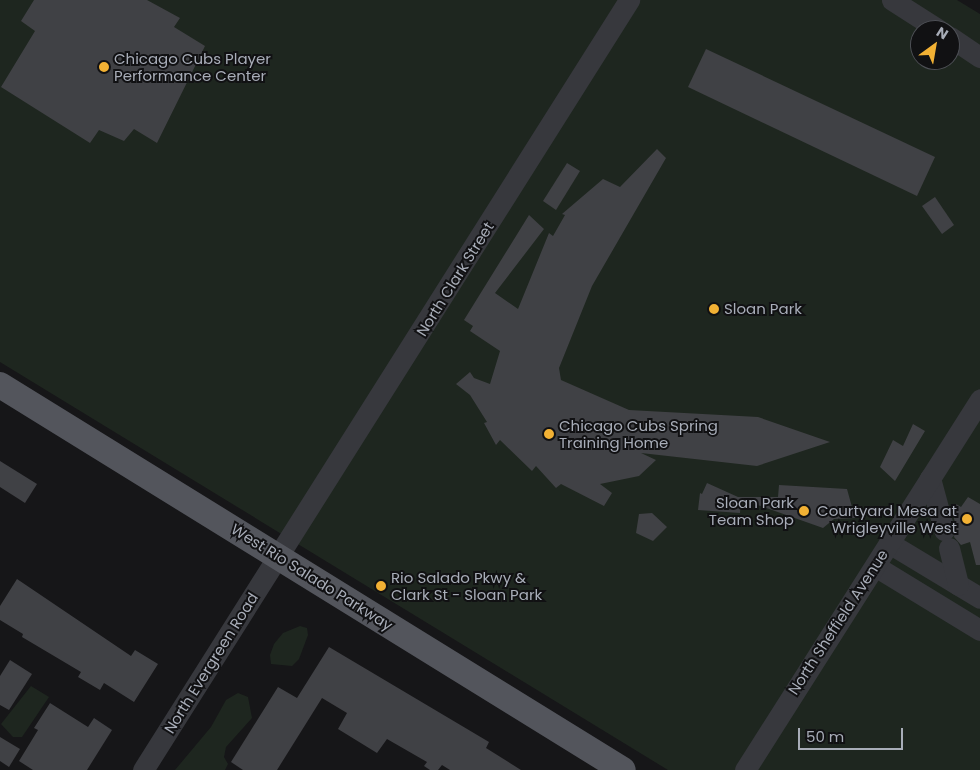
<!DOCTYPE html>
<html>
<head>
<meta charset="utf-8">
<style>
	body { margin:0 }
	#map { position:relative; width:980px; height:770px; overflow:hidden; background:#161618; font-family:Poppins,sans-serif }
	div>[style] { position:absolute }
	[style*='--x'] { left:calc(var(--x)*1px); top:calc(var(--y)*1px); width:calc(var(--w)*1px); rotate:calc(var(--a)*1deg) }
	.green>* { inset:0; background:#1e261f }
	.building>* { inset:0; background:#404145 }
	.minor>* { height:21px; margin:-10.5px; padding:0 10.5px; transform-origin:10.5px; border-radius:10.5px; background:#37383d }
	.major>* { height:26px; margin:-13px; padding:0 13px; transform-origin:13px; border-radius:13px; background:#53555c }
	.dots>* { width:14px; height:14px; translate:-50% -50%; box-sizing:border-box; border:2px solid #111113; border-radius:50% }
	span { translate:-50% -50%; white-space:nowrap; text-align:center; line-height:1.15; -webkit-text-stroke:4px #111113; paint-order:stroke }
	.poi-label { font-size:15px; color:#a8adb8 }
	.left { translate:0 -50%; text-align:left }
	.right { translate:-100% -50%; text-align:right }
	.street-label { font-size:15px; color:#a8adb8 }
	.north { position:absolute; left:910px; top:20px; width:50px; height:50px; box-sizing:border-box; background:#111113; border:1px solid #4d4f55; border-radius:50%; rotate:32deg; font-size:14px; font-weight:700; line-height:20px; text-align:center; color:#a8adb8 }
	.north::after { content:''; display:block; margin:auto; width:18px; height:22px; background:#f2b134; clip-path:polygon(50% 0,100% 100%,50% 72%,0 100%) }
	.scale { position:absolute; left:798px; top:728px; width:105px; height:22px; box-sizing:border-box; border:2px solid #a8adb8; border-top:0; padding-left:6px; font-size:15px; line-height:18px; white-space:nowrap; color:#a8adb8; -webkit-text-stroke:4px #111113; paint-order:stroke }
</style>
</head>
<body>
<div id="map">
	<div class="green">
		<div style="clip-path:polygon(evenodd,0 0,957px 0,980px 14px,980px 770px,668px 770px,0 362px,0 0,920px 30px,950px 30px,950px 60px,920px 60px,920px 30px)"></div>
		<div style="clip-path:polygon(300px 626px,307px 628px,308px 635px,299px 659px,292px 666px,271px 664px,270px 655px,274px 644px,283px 633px)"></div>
		<div style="clip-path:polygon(31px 686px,49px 697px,22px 737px,13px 737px,1px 724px)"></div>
		<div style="clip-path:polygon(238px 693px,248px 697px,252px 718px,226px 747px,224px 757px,228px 764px,225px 770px,175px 770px,211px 727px,226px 700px)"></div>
	</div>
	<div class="building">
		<div style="clip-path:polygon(34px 0,147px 0,180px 18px,174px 27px,205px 46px,157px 143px,134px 129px,124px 141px,99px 130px,90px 143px,1px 87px,35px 31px,21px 21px)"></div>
		<div style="clip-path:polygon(706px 49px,935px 157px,917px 196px,688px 87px)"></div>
		<div style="clip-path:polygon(657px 149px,666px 158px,592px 286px,559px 368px,561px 380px,629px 410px,758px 417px,830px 442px,757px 466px,641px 453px,656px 460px,639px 476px,600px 484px,612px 493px,604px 506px,561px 484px,556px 488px,536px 466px,532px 471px,500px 440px,496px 445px,484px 423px,487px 422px,470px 395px,456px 384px,470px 372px,474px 378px,490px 384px,500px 351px,470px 331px,473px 326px,464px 320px,529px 215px,544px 229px,495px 293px,518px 309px,549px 233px,553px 236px,565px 215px,562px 214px,603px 179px,620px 187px)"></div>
		<div style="clip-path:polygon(567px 163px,580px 171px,556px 210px,543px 201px)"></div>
		<div style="clip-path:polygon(935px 197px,954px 225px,942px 234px,922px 206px)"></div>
		<div style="clip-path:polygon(913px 424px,925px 431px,895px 481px,880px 467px,893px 440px,903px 446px)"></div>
		<div style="clip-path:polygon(0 461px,37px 484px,25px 503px,0 487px)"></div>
		<div style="clip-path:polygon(707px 483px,738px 497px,778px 497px,779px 485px,847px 489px,855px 518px,834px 519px,823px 528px,741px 499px,740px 513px,698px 510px,700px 493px,702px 494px)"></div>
		<div style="clip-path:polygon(968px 497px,980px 504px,980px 565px,976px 565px,970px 542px,961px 545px,954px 537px,956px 527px,952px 510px,956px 504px,961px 507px)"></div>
		<div style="clip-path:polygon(652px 513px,667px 527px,653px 541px,636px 533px,639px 514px)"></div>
		<div style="clip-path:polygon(17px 579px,131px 656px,135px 650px,158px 664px,134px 702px,104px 683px,100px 690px,78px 677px,81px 672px,22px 637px,23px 634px,0 620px,0 606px)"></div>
		<div style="clip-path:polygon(329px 647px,489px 742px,486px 748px,521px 770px,450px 770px,442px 765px,438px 770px,430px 770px,424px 766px,427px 762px,387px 739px,377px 753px,338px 729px,347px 713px,322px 698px,277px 770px,243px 770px,231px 762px,278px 687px,297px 698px)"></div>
		<div style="clip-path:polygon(10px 660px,32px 674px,9px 710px,0 705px,0 676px)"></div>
		<div style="clip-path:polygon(50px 703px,88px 727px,94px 718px,112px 730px,87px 770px,33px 770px,19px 761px,38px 730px,34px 728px)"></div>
		<div style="clip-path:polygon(0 737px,20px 749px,9px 767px,0 761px)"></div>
	</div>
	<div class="minor">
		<div style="--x:892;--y:0;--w:56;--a:32.6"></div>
		<div style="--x:950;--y:37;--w:36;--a:34"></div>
		<div style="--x:930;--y:478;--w:54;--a:74.9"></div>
		<div style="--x:889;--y:543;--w:106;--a:31.1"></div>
		<div style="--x:949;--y:548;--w:38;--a:76"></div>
		<div style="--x:875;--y:566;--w:123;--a:31.4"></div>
		<div style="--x:143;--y:770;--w:911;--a:-57.74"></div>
		<div style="--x:745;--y:770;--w:439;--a:-57.6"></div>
	</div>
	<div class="major">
		<div style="--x:0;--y:385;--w:732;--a:31.72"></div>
	</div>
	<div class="dots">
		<div style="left:104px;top:67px;background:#f2b134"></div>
		<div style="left:714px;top:309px;background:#f2b134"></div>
		<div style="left:549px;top:434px;background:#f2b134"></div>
		<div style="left:804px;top:511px;background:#f2b134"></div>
		<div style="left:967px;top:519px;background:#f2b134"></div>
		<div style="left:381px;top:586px;background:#f2b134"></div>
	</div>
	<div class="poi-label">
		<span class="left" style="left:114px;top:67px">Chicago Cubs Player<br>Performance Center</span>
		<span class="left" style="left:724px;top:309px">Sloan Park</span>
		<span class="left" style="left:559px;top:434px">Chicago Cubs Spring<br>Training Home</span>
		<span class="right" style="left:794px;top:511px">Sloan Park<br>Team Shop</span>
		<span class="right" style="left:957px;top:519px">Courtyard Mesa at<br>Wrigleyville West</span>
		<span class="left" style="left:391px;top:586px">Rio Salado Pkwy &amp;<br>Clark St - Sloan Park</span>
	</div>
	<div class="street-label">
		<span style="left:455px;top:279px;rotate:-58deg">North Clark Street</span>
		<span style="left:312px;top:577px;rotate:32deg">West Rio Salado Parkway</span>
		<span style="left:838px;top:622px;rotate:-57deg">North Sheffield Avenue</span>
		<span style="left:211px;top:663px;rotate:-58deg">North Evergreen Road</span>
	</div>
	<div class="north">N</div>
	<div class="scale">50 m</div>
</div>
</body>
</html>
